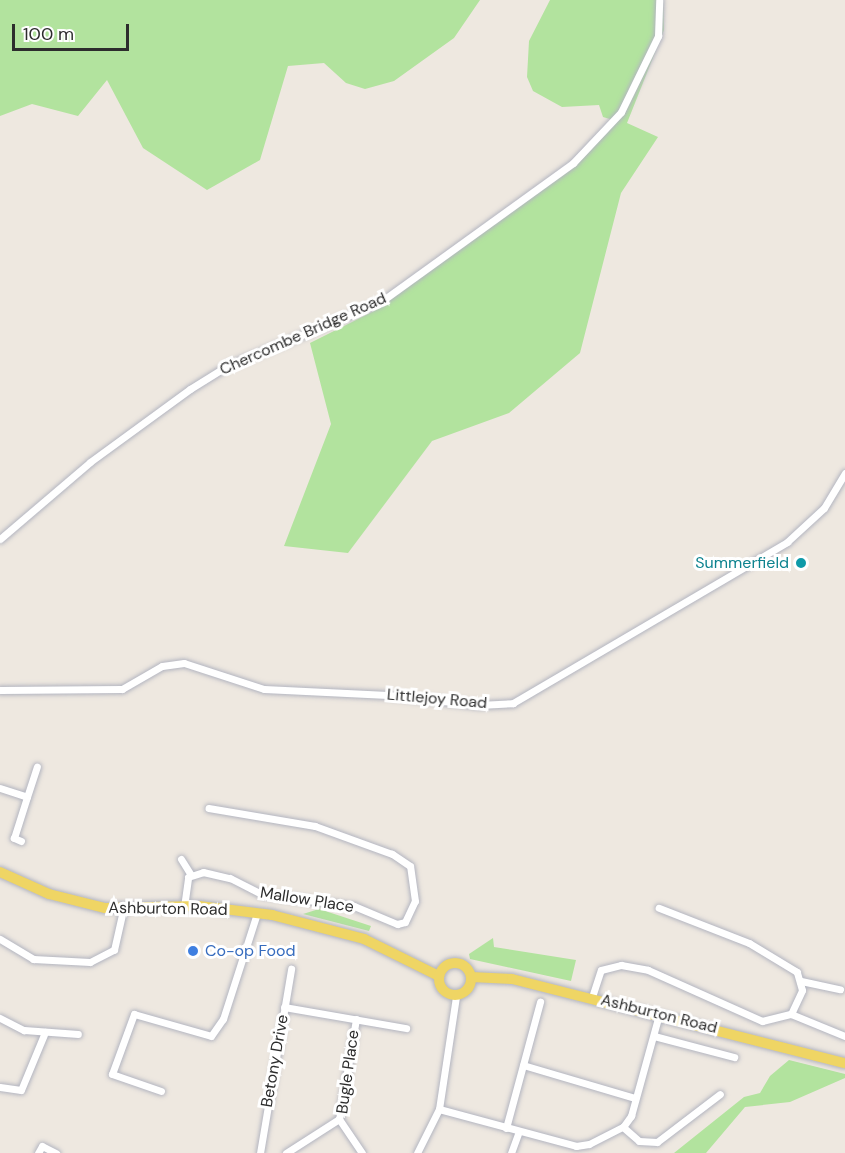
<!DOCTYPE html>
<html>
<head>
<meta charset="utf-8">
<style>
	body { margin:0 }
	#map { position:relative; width:845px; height:1153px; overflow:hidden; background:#eee8e0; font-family:"DM Sans",sans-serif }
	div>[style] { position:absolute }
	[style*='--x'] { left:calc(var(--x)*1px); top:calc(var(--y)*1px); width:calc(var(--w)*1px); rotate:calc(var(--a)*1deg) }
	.green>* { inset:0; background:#b2e39e }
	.roads { filter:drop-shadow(0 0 2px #b3b5c0) drop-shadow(0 0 2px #b3b5c0) }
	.minor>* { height:7px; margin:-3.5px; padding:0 3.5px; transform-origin:3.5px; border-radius:3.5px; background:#fff }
	.primary>* { height:10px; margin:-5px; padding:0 5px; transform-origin:5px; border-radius:5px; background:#efd564 }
	.primary>.ring { margin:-5px; padding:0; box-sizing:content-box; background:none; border:10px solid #efd564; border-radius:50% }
	.dots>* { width:16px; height:16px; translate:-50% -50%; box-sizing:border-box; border:3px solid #fff; border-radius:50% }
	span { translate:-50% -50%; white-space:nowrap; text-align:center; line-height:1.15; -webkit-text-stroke:6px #fff; paint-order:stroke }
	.street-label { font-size:16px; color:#2d2d2d }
	.culture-label { font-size:16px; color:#0d838f }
	.right { translate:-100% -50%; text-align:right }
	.shop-label { font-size:16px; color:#366cbe }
	.left { translate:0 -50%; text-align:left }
	.scale { position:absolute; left:12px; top:24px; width:117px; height:27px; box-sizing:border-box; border:3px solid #2d2d2d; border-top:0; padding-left:8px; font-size:18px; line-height:21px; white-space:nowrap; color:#2d2d2d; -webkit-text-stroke:4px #fff; paint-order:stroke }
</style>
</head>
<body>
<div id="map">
	<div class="green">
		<div style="clip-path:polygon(0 0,480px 0,454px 38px,394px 81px,365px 89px,346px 83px,324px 63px,288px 66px,260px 160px,207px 190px,143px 148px,107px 80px,78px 116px,32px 104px,0 116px)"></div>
		<div style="clip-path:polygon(550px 0,663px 0,664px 30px,627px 123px,658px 137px,621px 193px,580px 353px,509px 413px,432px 441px,348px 553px,284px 546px,331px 424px,310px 343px,374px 311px,575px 164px,613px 120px,603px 117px,599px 105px,562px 107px,533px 91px,527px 77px,529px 41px)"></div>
		<div style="clip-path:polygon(319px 909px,371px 926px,369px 931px,303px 914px)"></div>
		<div style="clip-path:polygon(493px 938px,494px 947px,576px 960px,571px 981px,470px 959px,469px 954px)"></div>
		<div style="clip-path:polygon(789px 1060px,845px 1074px,845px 1078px,790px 1102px,745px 1107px,706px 1153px,674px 1153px,744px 1097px,760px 1093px,770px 1076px)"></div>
	</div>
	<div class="roads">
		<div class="minor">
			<div style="--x:0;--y:539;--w:118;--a:-40.5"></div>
			<div style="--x:90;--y:462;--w:124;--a:-36.1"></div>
			<div style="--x:190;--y:389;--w:44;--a:-31.9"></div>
			<div style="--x:227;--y:366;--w:165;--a:-22.5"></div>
			<div style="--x:379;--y:303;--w:239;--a:-35.8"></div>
			<div style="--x:573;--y:163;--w:70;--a:-46.7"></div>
			<div style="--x:621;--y:112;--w:85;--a:-64"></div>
			<div style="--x:658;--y:36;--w:36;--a:-88"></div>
			<div style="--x:0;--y:690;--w:122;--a:-0.5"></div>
			<div style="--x:122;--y:689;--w:46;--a:-29.9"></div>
			<div style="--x:162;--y:666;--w:22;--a:-8"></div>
			<div style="--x:184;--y:663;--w:84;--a:18"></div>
			<div style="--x:264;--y:689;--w:124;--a:2.8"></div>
			<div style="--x:388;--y:695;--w:92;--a:6.3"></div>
			<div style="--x:479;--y:705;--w:34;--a:-3"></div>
			<div style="--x:513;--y:703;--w:318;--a:-30.4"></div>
			<div style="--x:787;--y:542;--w:50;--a:-42.6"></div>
			<div style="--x:824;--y:508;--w:41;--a:-59"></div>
			<div style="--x:0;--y:788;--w:28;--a:18"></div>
			<div style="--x:27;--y:797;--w:32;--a:-72"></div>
			<div style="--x:21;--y:841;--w:8;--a:-157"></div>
			<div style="--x:14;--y:838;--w:43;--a:-72.4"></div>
			<div style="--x:181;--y:859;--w:19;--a:58"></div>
			<div style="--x:184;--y:907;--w:30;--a:-82"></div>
			<div style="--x:188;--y:877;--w:16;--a:-18"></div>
			<div style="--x:203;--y:872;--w:28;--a:13"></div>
			<div style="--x:230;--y:878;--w:35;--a:27"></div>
			<div style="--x:261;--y:894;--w:94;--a:7.4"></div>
			<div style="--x:354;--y:906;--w:47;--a:22.7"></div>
			<div style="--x:397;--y:924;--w:8;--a:-14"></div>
			<div style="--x:405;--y:922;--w:23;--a:-65"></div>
			<div style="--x:415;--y:901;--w:35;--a:-98"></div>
			<div style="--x:410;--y:866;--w:22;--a:-146"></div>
			<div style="--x:392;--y:854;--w:82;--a:-160"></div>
			<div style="--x:315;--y:826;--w:108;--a:-170.4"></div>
			<div style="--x:0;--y:939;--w:39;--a:31"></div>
			<div style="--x:33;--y:959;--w:57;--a:3"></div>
			<div style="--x:90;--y:962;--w:27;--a:-27"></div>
			<div style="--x:114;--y:950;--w:41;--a:-77.3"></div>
			<div style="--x:801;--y:981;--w:40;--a:12"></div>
			<div style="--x:592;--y:997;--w:28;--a:-72"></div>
			<div style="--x:601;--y:970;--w:21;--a:-14"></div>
			<div style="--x:621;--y:965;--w:27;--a:10"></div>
			<div style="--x:648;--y:970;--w:125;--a:24.1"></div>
			<div style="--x:762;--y:1021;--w:30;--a:-14"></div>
			<div style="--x:791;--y:1014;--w:26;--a:-65"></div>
			<div style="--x:802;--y:990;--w:19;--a:-106"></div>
			<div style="--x:797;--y:972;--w:56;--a:-148.9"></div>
			<div style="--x:749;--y:943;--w:97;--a:-158.7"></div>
			<div style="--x:284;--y:1007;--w:124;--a:9.8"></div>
			<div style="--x:791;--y:1014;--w:58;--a:22.2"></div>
			<div style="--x:0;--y:1018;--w:27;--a:27"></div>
			<div style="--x:24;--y:1030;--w:54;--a:4.2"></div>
			<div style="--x:356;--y:1019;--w:101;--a:99.6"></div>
			<div style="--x:339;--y:1119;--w:41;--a:55.9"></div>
			<div style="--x:654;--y:1036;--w:83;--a:14.7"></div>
			<div style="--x:523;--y:1065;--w:117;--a:16.4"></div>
			<div style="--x:0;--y:1087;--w:21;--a:8"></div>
			<div style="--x:21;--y:1090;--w:63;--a:-67.5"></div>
			<div style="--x:161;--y:1091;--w:52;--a:-160.9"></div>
			<div style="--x:112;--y:1074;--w:64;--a:-69.9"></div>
			<div style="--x:134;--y:1014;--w:80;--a:15.9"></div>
			<div style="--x:211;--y:1036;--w:21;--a:-55"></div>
			<div style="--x:223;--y:1019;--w:111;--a:-72.2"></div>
			<div style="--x:439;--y:1109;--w:142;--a:15.1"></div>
			<div style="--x:576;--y:1146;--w:13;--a:-9"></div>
			<div style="--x:589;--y:1144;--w:38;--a:-27"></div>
			<div style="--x:623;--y:1127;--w:14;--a:-54"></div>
			<div style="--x:631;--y:1116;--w:106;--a:-74.6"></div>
			<div style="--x:623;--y:1127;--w:21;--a:41"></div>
			<div style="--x:639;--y:1141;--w:18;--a:3"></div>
			<div style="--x:657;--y:1142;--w:79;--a:-37.3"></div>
			<div style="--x:506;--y:1128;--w:131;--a:-74.9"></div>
			<div style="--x:38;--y:1153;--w:8;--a:-60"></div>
			<div style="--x:42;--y:1146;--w:16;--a:27"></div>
			<div style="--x:260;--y:1153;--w:187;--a:-80.4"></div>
			<div style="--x:286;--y:1153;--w:63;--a:-32.7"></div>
			<div style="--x:417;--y:1153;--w:49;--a:-63.4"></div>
			<div style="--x:439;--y:1109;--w:114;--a:-81.4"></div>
			<div style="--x:511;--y:1153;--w:23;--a:-70"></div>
		</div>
		<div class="primary">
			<div style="--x:0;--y:872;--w:54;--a:24.2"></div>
			<div style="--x:49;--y:894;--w:58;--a:14"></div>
			<div style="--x:105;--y:908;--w:94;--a:-1.2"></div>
			<div style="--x:199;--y:906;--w:74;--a:7"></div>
			<div style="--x:272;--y:915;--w:95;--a:14.6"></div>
			<div style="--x:364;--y:939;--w:84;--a:26.3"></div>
			<div class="ring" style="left:439px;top:963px;width:22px;height:22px"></div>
			<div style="--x:471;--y:977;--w:41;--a:2.8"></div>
			<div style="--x:512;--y:979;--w:343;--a:14.2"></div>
		</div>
	</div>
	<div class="dots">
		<div style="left:801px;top:563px;background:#0f9aa8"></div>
		<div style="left:193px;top:951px;background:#3f7fe0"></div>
	</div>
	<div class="street-label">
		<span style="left:303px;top:334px;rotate:-24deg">Chercombe Bridge Road</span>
		<span style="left:437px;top:699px;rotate:5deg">Littlejoy Road</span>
		<span style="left:307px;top:900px;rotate:9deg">Mallow Place</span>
		<span style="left:168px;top:909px;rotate:1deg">Ashburton Road</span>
		<span style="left:659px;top:1014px;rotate:14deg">Ashburton Road</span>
		<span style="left:275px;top:1061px;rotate:-80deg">Betony Drive</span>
		<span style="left:348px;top:1072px;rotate:-82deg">Bugle Place</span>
	</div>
	<div class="culture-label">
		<span class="right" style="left:789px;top:563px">Summerfield</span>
	</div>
	<div class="shop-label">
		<span class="left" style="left:205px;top:951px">Co-op Food</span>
	</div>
	<div class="scale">100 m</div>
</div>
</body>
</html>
